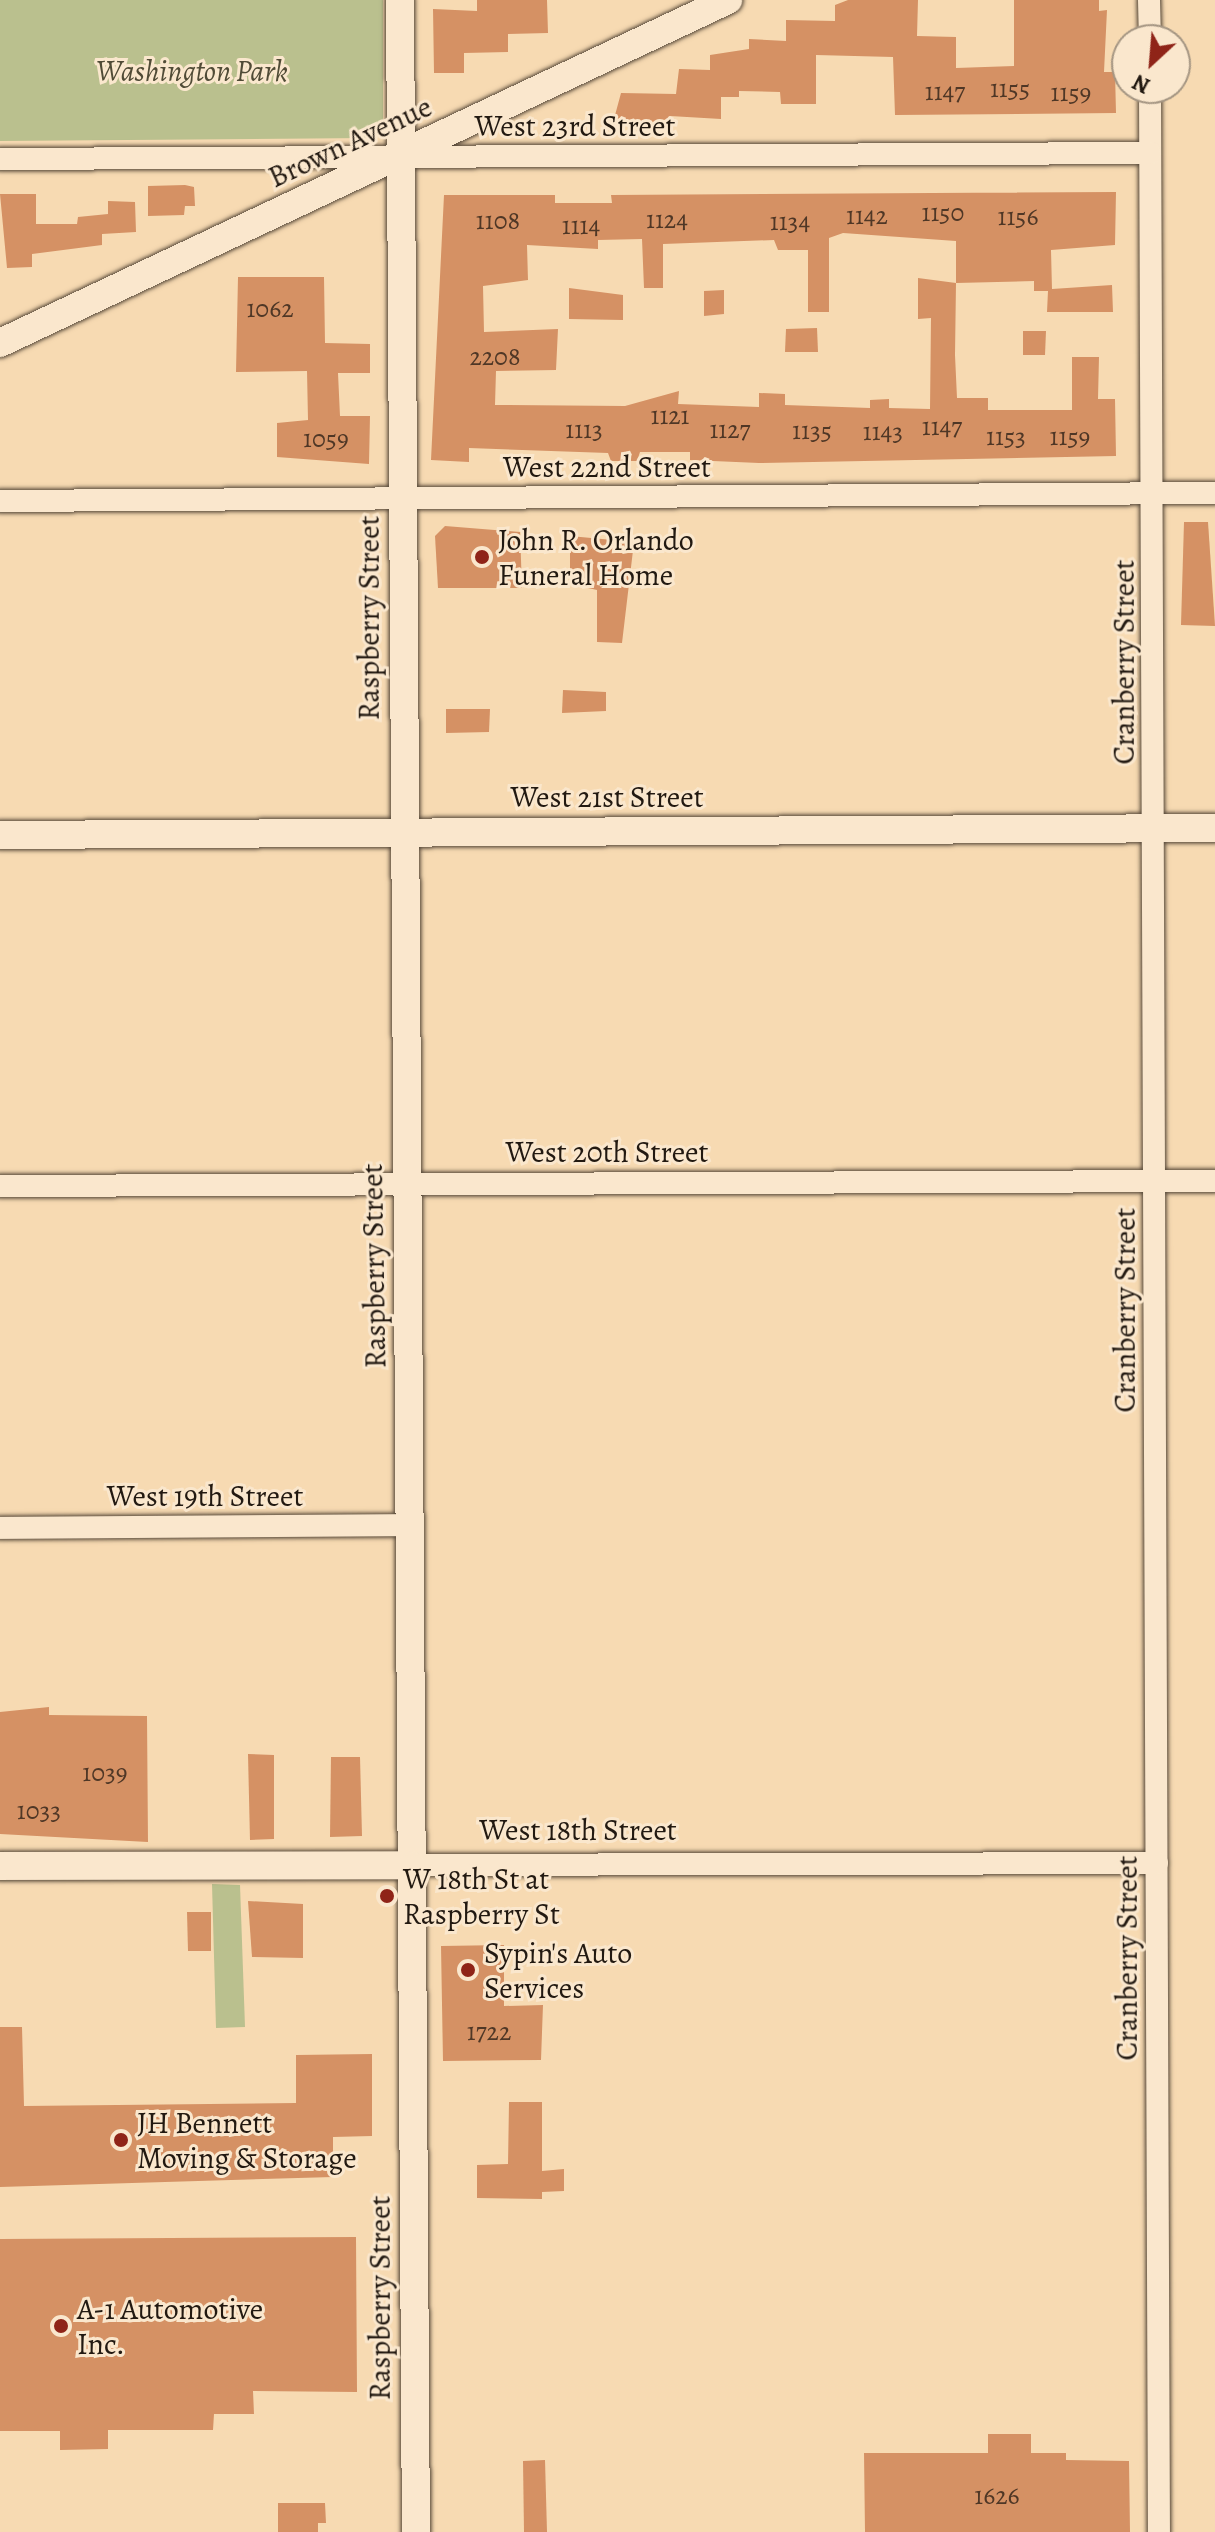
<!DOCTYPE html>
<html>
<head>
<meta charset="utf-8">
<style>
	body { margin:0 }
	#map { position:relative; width:1215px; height:2532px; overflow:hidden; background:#f7dab2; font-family:Alegreya,serif }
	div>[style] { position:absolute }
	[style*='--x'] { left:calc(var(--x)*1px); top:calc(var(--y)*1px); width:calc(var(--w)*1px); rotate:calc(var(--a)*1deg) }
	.green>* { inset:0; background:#bac08e }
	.building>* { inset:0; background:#d59164 }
	.roads { filter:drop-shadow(0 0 2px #574939) drop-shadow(0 0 2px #574939) }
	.minor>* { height:22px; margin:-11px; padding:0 11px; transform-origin:11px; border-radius:11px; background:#fae7cd }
	.tertiary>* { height:28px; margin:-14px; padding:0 14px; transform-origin:14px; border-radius:14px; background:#fae7cd }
	.dots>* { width:22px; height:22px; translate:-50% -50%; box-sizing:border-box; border:4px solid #fae7cd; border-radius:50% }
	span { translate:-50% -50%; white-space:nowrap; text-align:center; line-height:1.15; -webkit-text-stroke:6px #fae7cd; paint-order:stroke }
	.number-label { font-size:26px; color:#4f3726 }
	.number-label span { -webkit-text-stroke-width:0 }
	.park-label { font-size:30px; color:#504b36; font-style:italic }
	.street-label { font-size:30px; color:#221911 }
	.poi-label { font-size:30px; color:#221911 }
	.left { translate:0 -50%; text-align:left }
	.north { position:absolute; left:1111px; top:24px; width:80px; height:80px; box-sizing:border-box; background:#fae7cd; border:2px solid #a49582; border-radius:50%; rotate:206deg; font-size:22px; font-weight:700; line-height:32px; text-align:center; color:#221911 }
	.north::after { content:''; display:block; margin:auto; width:28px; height:36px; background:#8f2418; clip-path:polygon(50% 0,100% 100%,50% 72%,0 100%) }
</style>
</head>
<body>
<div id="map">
	<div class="green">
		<div style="clip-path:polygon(0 0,383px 0,383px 127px,368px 138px,0 141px)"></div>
		<div style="clip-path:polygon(212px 1884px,240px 1885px,245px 2027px,216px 2028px)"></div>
	</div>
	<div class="building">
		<div style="clip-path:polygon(477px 0,547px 0,548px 33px,508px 34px,508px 52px,464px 53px,464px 73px,434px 73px,433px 9px,477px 11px)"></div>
		<div style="clip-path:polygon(848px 0,918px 0,917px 36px,956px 37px,956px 68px,1014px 66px,1014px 0,1099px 0,1099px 11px,1107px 10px,1104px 72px,1115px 72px,1116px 113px,895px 115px,893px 57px,816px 55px,816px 104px,781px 104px,780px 92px,739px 91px,739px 97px,721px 97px,721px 119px,670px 116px,670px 124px,651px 125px,614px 119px,621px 93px,676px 94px,679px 69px,710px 70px,710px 55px,749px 49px,749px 39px,786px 41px,786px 20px,835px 21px,835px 5px)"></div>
		<div style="clip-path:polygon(185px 185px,194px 187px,195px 206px,185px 206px,184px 215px,148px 216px,148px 186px)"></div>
		<div style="clip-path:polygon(evenodd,1116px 192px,1115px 245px,1051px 250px,1052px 289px,1112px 285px,1113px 312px,1047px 312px,1048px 291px,1034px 291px,1034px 281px,956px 283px,955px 355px,957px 398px,988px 398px,988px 410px,1072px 410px,1072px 357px,1099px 357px,1098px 399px,1115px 399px,1116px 456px,759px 463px,690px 460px,690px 452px,640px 452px,637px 461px,611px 461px,608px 453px,469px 448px,469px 462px,431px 460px,444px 195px,555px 195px,555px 203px,612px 203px,611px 195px,1116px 192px,843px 233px,956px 241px,956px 283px,918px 278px,918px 319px,931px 318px,930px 409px,889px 408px,889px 399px,870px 400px,870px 408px,785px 405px,785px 394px,759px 393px,759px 407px,678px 404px,679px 391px,625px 406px,495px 405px,496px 371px,556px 370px,558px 329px,484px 332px,483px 286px,528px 280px,527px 245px,598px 249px,598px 240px,642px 239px,644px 288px,663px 288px,663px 244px,774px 240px,778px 250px,808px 250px,808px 312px,829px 312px,829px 238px,843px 233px)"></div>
		<div style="clip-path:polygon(0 194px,36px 194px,36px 224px,77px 224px,78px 217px,108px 214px,108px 201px,135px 202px,136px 232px,102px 234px,102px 245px,32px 254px,32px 267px,7px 268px)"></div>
		<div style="clip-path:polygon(238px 277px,324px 277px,325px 343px,370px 344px,370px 373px,338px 373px,340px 416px,370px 416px,369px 464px,277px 457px,277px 423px,308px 420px,307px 371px,236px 372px)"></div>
		<div style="clip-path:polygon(569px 288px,623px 295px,623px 320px,569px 319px)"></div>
		<div style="clip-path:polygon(724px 290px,724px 314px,704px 316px,704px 291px)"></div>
		<div style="clip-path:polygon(817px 328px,818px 352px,785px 352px,786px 329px)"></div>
		<div style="clip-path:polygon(1023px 331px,1046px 331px,1045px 355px,1023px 355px)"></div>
		<div style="clip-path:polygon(1184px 522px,1208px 522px,1215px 626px,1181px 625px)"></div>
		<div style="clip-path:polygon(445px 526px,520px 532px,522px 588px,438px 588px,435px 536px)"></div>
		<div style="clip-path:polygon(570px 536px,634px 542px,622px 643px,597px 642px,597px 590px,570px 584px)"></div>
		<div style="clip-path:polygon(563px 690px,606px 692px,606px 711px,562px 713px)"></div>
		<div style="clip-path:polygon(446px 709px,490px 709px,489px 732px,446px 733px)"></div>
		<div style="clip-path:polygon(49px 1707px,49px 1715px,147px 1716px,148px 1842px,0 1834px,0 1712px)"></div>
		<div style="clip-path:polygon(248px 1754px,274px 1755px,274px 1839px,250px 1840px)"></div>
		<div style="clip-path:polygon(331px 1757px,360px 1757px,362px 1836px,330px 1837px)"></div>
		<div style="clip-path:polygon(248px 1901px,303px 1904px,303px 1958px,252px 1957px)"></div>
		<div style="clip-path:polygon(187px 1912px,211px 1912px,211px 1951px,188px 1951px)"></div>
		<div style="clip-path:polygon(504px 1945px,504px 2006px,543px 2005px,541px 2060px,443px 2061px,441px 1946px)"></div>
		<div style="clip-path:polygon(0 2027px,22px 2027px,24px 2106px,296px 2103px,296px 2055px,372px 2054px,372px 2136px,333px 2137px,333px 2177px,0 2187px)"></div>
		<div style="clip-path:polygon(509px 2102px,542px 2102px,542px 2171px,564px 2169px,564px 2191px,542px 2192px,542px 2199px,477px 2198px,477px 2165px,508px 2164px)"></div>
		<div style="clip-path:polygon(356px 2237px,357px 2392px,253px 2391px,254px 2414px,214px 2414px,213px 2430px,108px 2430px,108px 2449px,60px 2450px,60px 2431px,0 2431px,0 2239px)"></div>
		<div style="clip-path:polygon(988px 2434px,1031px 2434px,1031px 2453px,1066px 2453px,1066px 2460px,1129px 2461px,1130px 2532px,865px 2532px,864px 2453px,988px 2453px)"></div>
		<div style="clip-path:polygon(545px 2460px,547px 2532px,524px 2532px,523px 2461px)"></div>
		<div style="clip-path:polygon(278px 2503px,325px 2503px,326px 2523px,318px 2523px,318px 2532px,278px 2532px)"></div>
	</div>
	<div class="roads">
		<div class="minor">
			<div style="--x:1149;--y:0;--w:40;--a:88.6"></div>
			<div style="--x:1150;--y:88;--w:2444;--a:89.79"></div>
			<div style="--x:0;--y:159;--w:1150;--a:-0.3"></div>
			<div style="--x:0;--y:501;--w:1215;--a:-0.38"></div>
			<div style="--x:0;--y:1186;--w:1215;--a:-0.24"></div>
			<div style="--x:0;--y:1528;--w:410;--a:-0.4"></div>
			<div style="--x:411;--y:1865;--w:746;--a:-0.15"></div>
		</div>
		<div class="tertiary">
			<div style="--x:400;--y:0;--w:2532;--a:89.64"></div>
			<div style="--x:0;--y:343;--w:805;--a:-25.23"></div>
			<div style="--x:0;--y:835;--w:1215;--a:-0.33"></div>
			<div style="--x:0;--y:1866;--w:411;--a:-0.1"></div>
		</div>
	</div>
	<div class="dots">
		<div style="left:482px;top:557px;background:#8f2418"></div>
		<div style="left:387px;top:1896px;background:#8f2418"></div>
		<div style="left:468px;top:1970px;background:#8f2418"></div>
		<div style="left:121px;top:2140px;background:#8f2418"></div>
		<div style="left:61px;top:2326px;background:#8f2418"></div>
	</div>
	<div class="number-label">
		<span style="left:1010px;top:89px">1155</span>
		<span style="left:945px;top:92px">1147</span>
		<span style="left:1071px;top:93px">1159</span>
		<span style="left:943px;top:213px">1150</span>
		<span style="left:867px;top:216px">1142</span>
		<span style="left:1018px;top:217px">1156</span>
		<span style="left:667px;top:220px">1124</span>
		<span style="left:498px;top:221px">1108</span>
		<span style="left:790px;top:222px">1134</span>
		<span style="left:581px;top:226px">1114</span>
		<span style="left:270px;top:309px">1062</span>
		<span style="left:495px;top:357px">2208</span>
		<span style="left:670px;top:416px">1121</span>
		<span style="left:942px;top:427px">1147</span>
		<span style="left:584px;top:430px">1113</span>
		<span style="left:730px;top:430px">1127</span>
		<span style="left:812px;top:431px">1135</span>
		<span style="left:883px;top:432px">1143</span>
		<span style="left:1006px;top:437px">1153</span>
		<span style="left:1070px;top:437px">1159</span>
		<span style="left:326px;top:439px">1059</span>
		<span style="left:105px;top:1773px">1039</span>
		<span style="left:39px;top:1811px">1033</span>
		<span style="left:489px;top:2032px">1722</span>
		<span style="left:997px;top:2496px">1626</span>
	</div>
	<div class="park-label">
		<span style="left:192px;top:71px">Washington Park</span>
	</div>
	<div class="street-label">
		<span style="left:575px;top:126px">West 23rd Street</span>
		<span style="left:350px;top:142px;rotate:-25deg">Brown Avenue</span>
		<span style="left:607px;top:467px">West 22nd Street</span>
		<span style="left:369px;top:618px;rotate:-90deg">Raspberry Street</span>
		<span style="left:1124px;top:662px;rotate:-90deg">Cranberry Street</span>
		<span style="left:607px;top:797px">West 21st Street</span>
		<span style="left:607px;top:1152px">West 20th Street</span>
		<span style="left:374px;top:1266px;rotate:-91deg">Raspberry Street</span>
		<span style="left:1125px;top:1310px;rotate:-90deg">Cranberry Street</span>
		<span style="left:205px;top:1496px">West 19th Street</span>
		<span style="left:578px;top:1830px">West 18th Street</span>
		<span style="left:1127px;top:1958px;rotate:-90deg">Cranberry Street</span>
		<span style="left:380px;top:2298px;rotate:-90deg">Raspberry Street</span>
	</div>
	<div class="poi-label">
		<span class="left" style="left:498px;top:557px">John R. Orlando<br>Funeral Home</span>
		<span class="left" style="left:403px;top:1896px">W 18th St at<br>Raspberry St</span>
		<span class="left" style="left:484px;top:1970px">Sypin's Auto<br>Services</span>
		<span class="left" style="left:137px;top:2140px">JH Bennett<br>Moving &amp; Storage</span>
		<span class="left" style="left:77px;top:2326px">A-1 Automotive<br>Inc.</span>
	</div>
	<div class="north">N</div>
</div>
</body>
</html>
